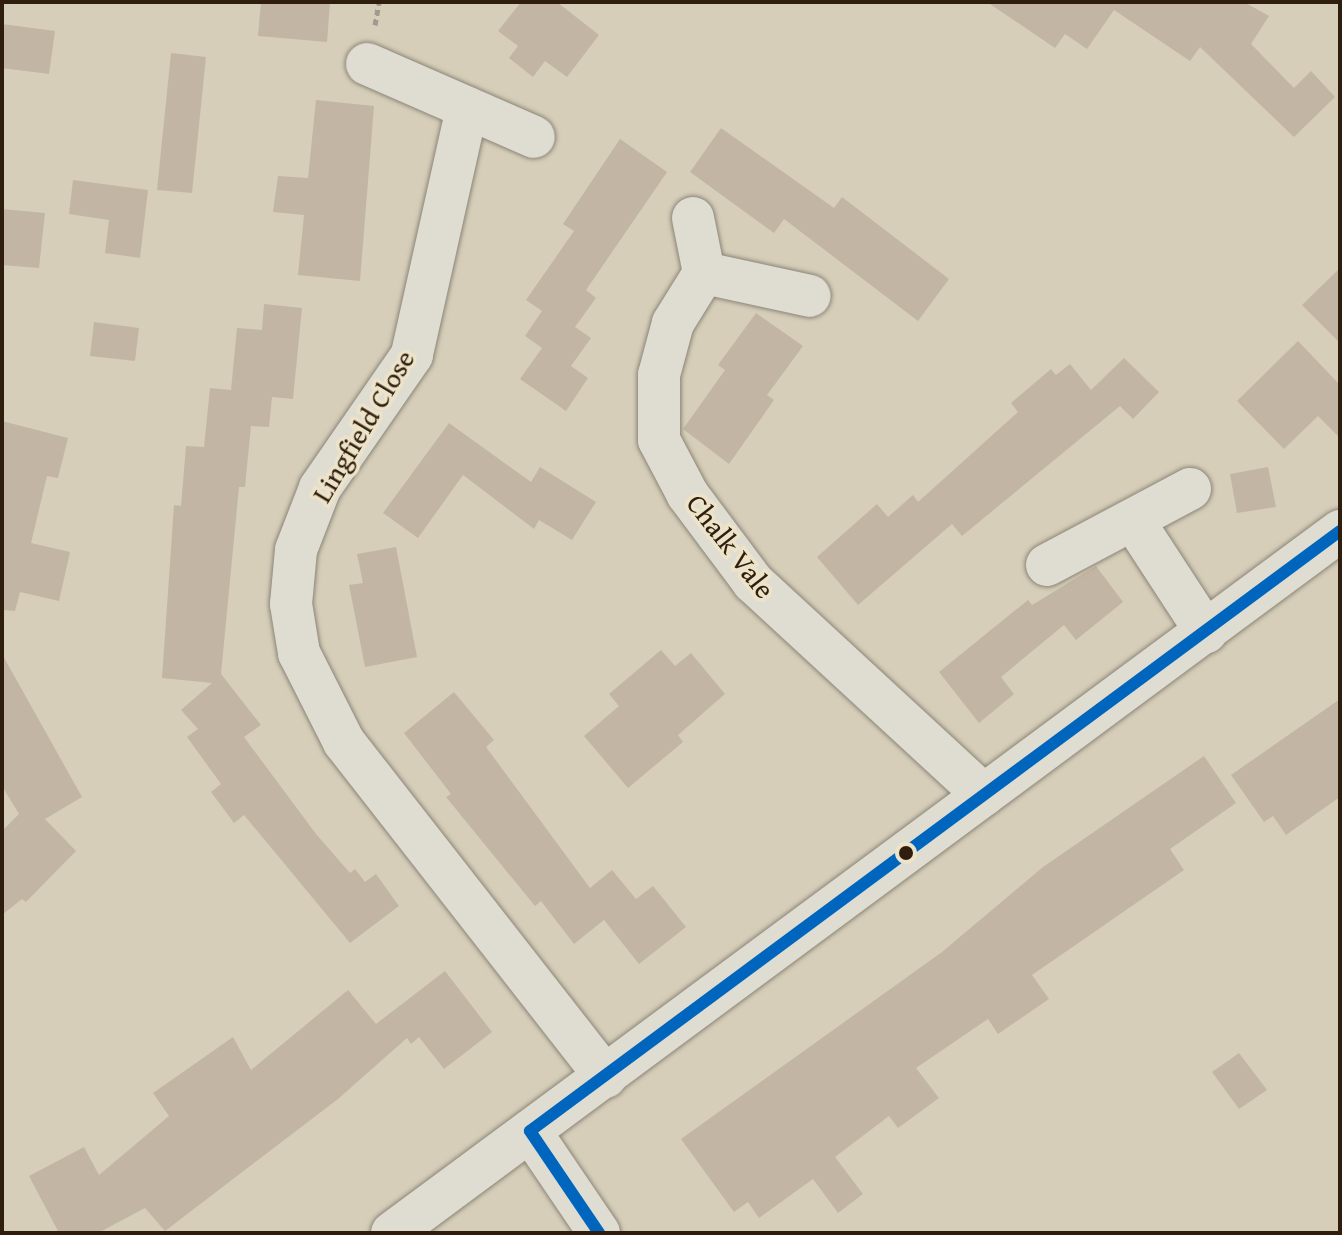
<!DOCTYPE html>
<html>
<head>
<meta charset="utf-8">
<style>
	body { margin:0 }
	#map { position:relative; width:1342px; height:1235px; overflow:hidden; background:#d6ceb9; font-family:"Gentium Book Plus",serif }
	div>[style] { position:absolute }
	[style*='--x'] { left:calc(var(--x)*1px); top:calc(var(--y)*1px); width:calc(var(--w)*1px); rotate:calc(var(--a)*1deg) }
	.building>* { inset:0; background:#c3b5a4 }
	.path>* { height:5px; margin-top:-2.5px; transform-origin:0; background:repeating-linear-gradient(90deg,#a09a90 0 6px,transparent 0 10px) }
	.roads { filter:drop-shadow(0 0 2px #8c8578) drop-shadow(0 0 2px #8c8578) }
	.street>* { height:42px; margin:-21px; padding:0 21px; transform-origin:21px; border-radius:21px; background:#dfdcd1 }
	.bus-1>* { height:12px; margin:-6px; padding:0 6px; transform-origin:6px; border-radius:6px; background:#0065bd }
	.dots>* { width:22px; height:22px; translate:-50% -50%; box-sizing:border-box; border:4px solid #ede3c9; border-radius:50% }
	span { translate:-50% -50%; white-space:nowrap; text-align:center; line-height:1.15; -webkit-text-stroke:7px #ede3c9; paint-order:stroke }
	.street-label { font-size:28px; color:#2f1e0e }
	.frame { position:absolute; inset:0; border:4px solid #2f1e0e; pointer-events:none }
</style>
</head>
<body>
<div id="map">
	<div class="building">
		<div style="clip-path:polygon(261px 2px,330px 2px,327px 42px,258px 36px)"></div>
		<div style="clip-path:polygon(521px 2px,557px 2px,599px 35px,567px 77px,545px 61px,533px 77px,509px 58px,518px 46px,498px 31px)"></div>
		<div style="clip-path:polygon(987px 2px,1244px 2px,1269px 16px,1251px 44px,1294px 88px,1311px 71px,1335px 97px,1294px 137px,1200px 47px,1190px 61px,1114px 10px,1087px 49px,1065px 34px,1055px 48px)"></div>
		<div style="clip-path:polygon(2px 24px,55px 31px,49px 74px,2px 68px)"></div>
		<div style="clip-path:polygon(171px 53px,206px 57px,192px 193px,157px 190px)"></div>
		<div style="clip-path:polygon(316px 100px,374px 106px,360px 281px,298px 275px,304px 215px,273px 212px,278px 176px,308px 178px)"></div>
		<div style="clip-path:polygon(721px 128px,834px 208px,842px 197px,949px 279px,918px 321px,784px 219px,774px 233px,690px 172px)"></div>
		<div style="clip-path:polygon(620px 139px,667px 172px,586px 290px,596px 298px,575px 327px,591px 338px,571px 366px,588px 378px,566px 411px,520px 379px,542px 348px,525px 336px,542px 311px,526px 300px,574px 231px,563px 224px)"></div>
		<div style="clip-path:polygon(73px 180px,148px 190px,140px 258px,105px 253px,109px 220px,69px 214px)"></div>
		<div style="clip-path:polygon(2px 209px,45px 213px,39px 268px,2px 265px)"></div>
		<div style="clip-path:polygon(1340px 268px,1340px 343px,1302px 305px)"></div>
		<div style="clip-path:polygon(264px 304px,302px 308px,293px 399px,272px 397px,269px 427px,251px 426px,245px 487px,239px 487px,221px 674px,261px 725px,244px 737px,316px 834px,350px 873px,355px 869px,365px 882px,376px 874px,399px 906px,350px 943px,244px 815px,234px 823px,211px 792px,221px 784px,187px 737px,198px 729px,181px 710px,212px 683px,162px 678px,174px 505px,181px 506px,186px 446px,204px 447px,210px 388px,231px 390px,237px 328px,262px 330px)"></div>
		<div style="clip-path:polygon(756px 313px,803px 346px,767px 395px,774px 400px,729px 464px,683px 429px,725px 370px,718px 365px)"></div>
		<div style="clip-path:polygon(94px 322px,139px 328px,135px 361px,90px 356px)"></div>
		<div style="clip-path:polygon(1298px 341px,1340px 385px,1340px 438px,1318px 416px,1284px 449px,1237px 401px)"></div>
		<div style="clip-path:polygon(1124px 358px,1159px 392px,1133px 419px,1120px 406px,962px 536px,952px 524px,858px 605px,817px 557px,877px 504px,888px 517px,913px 495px,918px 502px,1018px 412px,1011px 403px,1051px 369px,1056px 375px,1070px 364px,1091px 390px)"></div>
		<div style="clip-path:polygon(2px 421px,68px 438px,58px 478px,47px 476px,31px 543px,70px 552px,59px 601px,20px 592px,15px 611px,2px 610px)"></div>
		<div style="clip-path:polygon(449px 423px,531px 482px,540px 467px,596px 502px,572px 540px,539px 520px,534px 529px,463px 475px,418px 538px,383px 513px)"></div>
		<div style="clip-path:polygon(1268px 467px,1276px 507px,1237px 513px,1230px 474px)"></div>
		<div style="clip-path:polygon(396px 547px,417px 657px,365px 667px,349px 585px,363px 583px,357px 554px)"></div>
		<div style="clip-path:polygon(1096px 566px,1123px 602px,1076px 640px,1064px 625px,1001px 677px,1014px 694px,979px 723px,939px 672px,1028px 600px,1032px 605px)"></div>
		<div style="clip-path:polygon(661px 650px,675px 666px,691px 653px,725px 694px,678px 735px,683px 742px,628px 788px,584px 736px,619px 706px,609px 694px)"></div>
		<div style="clip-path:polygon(2px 654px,82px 797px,45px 819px,76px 851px,26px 902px,22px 899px,2px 915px,2px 831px,19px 814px,2px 786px)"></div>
		<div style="clip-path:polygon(454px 692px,494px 740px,486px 747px,590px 888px,612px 870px,636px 899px,653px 886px,686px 927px,639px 964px,604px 920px,574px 944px,541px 901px,535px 906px,446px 797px,451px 794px,404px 733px)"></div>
		<div style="clip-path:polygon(1340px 699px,1340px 797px,1286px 835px,1273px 816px,1264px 822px,1231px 775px)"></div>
		<div style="clip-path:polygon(1204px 756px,1236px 803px,1170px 849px,1184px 870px,1032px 975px,1049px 999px,998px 1034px,988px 1019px,916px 1068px,939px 1098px,898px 1128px,889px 1116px,835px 1157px,863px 1194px,838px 1213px,813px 1179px,759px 1218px,748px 1202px,734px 1212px,681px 1139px,942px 952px,1043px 867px)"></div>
		<div style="clip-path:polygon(445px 971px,492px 1032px,444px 1069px,419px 1037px,411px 1044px,407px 1038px,338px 1099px,165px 1231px,145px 1208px,98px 1233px,59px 1233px,29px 1176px,84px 1147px,99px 1175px,169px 1116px,153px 1093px,233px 1037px,251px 1070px,348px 990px,376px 1024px)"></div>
		<div style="clip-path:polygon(1239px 1053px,1267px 1090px,1239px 1109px,1212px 1072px)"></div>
	</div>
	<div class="path">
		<div style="--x:375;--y:25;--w:23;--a:-80"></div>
	</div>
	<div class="roads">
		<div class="street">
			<div style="--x:367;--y:64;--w:182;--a:23.6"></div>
			<div style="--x:467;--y:108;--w:253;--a:102.6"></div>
			<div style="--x:412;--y:355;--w:162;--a:124.7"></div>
			<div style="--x:320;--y:488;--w:66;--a:111.2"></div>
			<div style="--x:296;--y:550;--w:54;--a:95.3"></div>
			<div style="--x:291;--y:604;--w:50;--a:80.7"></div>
			<div style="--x:299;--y:653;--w:100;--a:63.2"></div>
			<div style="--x:344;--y:742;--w:425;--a:52"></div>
			<div style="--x:693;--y:218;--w:56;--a:78.7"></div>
			<div style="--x:704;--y:273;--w:59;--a:121.8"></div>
			<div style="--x:673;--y:323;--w:54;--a:105.1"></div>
			<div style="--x:659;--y:375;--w:65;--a:90"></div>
			<div style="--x:659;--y:440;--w:62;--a:62.2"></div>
			<div style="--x:688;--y:495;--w:109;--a:53.2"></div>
			<div style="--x:753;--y:582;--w:314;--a:42.7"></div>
			<div style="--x:704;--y:273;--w:108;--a:12.2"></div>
			<div style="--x:1133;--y:520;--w:134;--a:56.9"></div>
			<div style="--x:1047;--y:565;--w:162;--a:-28"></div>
			<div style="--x:530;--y:1131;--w:123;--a:55.9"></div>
			<div style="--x:392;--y:1233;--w:1180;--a:-36.52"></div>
		</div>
	</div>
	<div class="bus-1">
		<div style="--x:599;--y:1233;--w:123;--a:-124.1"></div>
		<div style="--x:530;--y:1131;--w:1008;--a:-36.53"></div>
	</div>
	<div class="dots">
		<div style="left:906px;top:853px;background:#2f1e0e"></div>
	</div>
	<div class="street-label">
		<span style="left:363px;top:426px;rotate:-59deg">Lingfield Close</span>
		<span style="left:731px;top:546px;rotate:52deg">Chalk Vale</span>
	</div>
	<div class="frame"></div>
</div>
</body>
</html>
